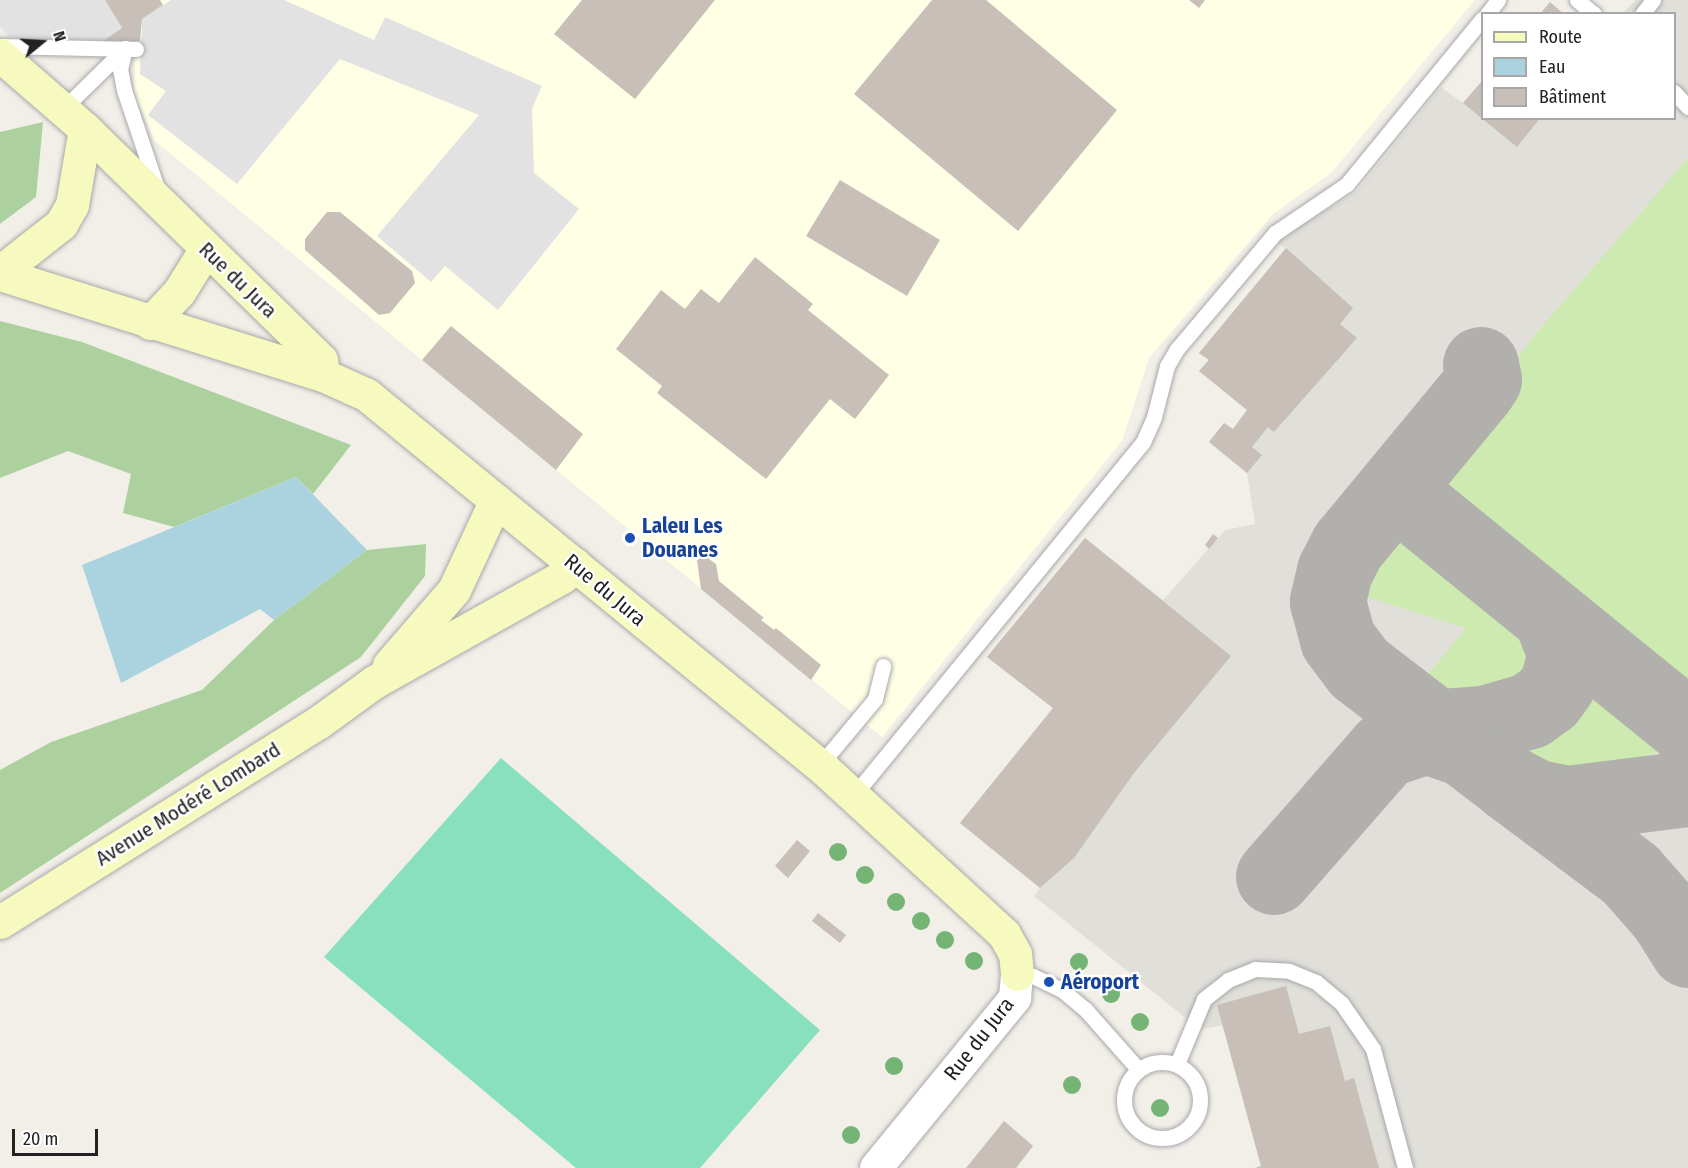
<!DOCTYPE html>
<html>
<head>
<meta charset="utf-8">
<style>
	body { margin:0 }
	#map { position:relative; width:1688px; height:1168px; overflow:hidden; background:#f2efe9; font-family:"Fira Sans Condensed",sans-serif }
	div>[style] { position:absolute }
	[style*='--x'] { left:calc(var(--x)*1px); top:calc(var(--y)*1px); width:calc(var(--w)*1px); rotate:calc(var(--a)*1deg) }
	.education>* { inset:0; background:#ffffe5 }
	.airport>* { inset:0; background:#e1dfda }
	.grass>* { inset:0; background:#cdebb0 }
	.forest>* { inset:0; background:#add19e }
	.pitch>* { inset:0; background:#88e0be }
	.parking>* { inset:0; background:#e2e2e2 }
	.water>* { inset:0; background:#aad3df }
	.taxiway>* { height:76px; margin:-38px; padding:0 38px; transform-origin:38px; border-radius:38px; background:#b1b0ac }
	.building>* { inset:0; background:#c7bfb8 }
	.roads { filter:drop-shadow(0 0 2px #a9a9a9) drop-shadow(0 0 2px #a9a9a9) }
	.lane>* { height:15px; margin:-7.5px; padding:0 7.5px; transform-origin:7.5px; border-radius:7.5px; background:#fff }
	.lane>.ring { margin:-7.5px; padding:0; box-sizing:content-box; background:none; border:15px solid #fff; border-radius:50% }
	.street>* { height:32px; margin:-16px; padding:0 16px; transform-origin:16px; border-radius:16px; background:#fff }
	.secondary>* { height:33px; margin:-16.5px; padding:0 16.5px; transform-origin:16.5px; border-radius:16.5px; background:#f7fabf }
	.trees>* { width:18px; height:18px; margin:-9px; border-radius:50%; background:#74b475 }
	.dots>* { width:16px; height:16px; translate:-50% -50%; box-sizing:border-box; border:3px solid #fff; border-radius:50% }
	span { translate:-50% -50%; white-space:nowrap; text-align:center; line-height:1.15; -webkit-text-stroke:4.5px #fff; paint-order:stroke }
	.street-label { font-size:21px; color:#222 }
	.transit-label { font-size:21px; color:#164399; font-weight:700 }
	.left { translate:0 -50%; text-align:left }
	.legend { position:absolute; left:1481px; top:12px; width:195px; height:108px; box-sizing:border-box; background:#fff; border:2px solid #a7a7a7; margin:0; padding:8px 10px; list-style:none; font-size:18px; color:#222 }
	.legend li { display:flex; align-items:center; gap:12px; height:30px }
	.legend b { width:30px; border:2px solid #a7a7a7 }
	.north { position:absolute; left:12px; top:12px; width:60px; height:60px; -webkit-text-stroke:4px #fff; paint-order:stroke; rotate:72deg; font-size:16px; font-weight:700; line-height:24px; text-align:center; color:#222 }
	.north::after { content:''; display:block; margin:auto; width:21px; height:27px; background:#222; clip-path:polygon(50% 0,100% 100%,50% 72%,0 100%) }
	.scale { position:absolute; left:12px; top:1129px; width:86px; height:27px; box-sizing:border-box; border:3px solid #222; border-top:0; padding-left:8px; font-size:18px; line-height:21px; white-space:nowrap; color:#222; -webkit-text-stroke:4px #fff; paint-order:stroke }
</style>
</head>
<body>
<div id="map">
	<div class="education">
		<div style="clip-path:polygon(105px 0,1475px 0,1331px 173px,1273px 214px,1149px 358px,1122px 441px,882px 737px,155px 141px,134px 93px,136px 41px,103px 41px,122px 28px)"></div>
	</div>
	<div class="airport">
		<div style="clip-path:polygon(1635px 0,1688px 0,1688px 1168px,1253px 1168px,1261px 1166px,1223px 1025px,1202px 1029px,1192px 1023px,1034px 896px,1040px 888px,960px 823px,1053px 708px,987px 657px,1085px 538px,1163px 600px,1225px 530px,1255px 524px,1247px 473px,1209px 442px,1224px 423px,1233px 429px,1247px 410px,1199px 371px,1209px 360px,1199px 353px,1286px 248px,1274px 242px,1356px 192px,1441px 87px,1463px 103px,1482px 81px,1482px 118px,1674px 118px,1674px 14px,1623px 13px)"></div>
	</div>
	<div class="grass">
		<div style="clip-path:polygon(1688px 158px,1688px 678px,1681px 680px,1688px 705px,1688px 744px,1589px 771px,1550px 776px,1419px 685px,1466px 628px,1360px 595px,1356px 585px,1360px 573px,1533px 337px)"></div>
	</div>
	<div class="forest">
		<div style="clip-path:polygon(43px 122px,36px 197px,0 224px,0 132px)"></div>
		<div style="clip-path:polygon(0 321px,82px 342px,351px 445px,313px 494px,296px 477px,174px 527px,123px 513px,131px 474px,68px 451px,0 478px)"></div>
		<div style="clip-path:polygon(426px 544px,425px 576px,361px 657px,0 893px,0 770px,51px 742px,202px 690px,274px 620px,367px 550px)"></div>
	</div>
	<div class="pitch">
		<div style="clip-path:polygon(501px 758px,820px 1030px,700px 1168px,576px 1168px,324px 957px)"></div>
	</div>
	<div class="parking">
		<div style="clip-path:polygon(0 0,105px 0,122px 28px,103px 41px,10px 37px,0 27px)"></div>
		<div style="clip-path:polygon(171px 0,284px 0,374px 40px,385px 17px,542px 86px,532px 109px,534px 173px,579px 209px,498px 310px,445px 266px,431px 282px,377px 236px,479px 115px,340px 59px,237px 184px,148px 115px,166px 91px,140px 74px,142px 19px)"></div>
	</div>
	<div class="water">
		<div style="clip-path:polygon(296px 477px,367px 550px,274px 620px,260px 609px,121px 683px,82px 565px)"></div>
	</div>
	<div class="taxiway">
		<div style="--x:1481;--y:365;--w:15;--a:79"></div>
		<div style="--x:1484;--y:380;--w:11;--a:124"></div>
		<div style="--x:1478;--y:389;--w:204;--a:129.6"></div>
		<div style="--x:1348;--y:546;--w:28;--a:117"></div>
		<div style="--x:1335;--y:571;--w:32;--a:103"></div>
		<div style="--x:1328;--y:602;--w:39;--a:75"></div>
		<div style="--x:1338;--y:640;--w:35;--a:53"></div>
		<div style="--x:1359;--y:668;--w:190;--a:37.5"></div>
		<div style="--x:1420;--y:510;--w:345;--a:39.1"></div>
		<div style="--x:1423;--y:720;--w:21;--a:19"></div>
		<div style="--x:1443;--y:727;--w:41;--a:-4.2"></div>
		<div style="--x:1484;--y:724;--w:48;--a:-15.8"></div>
		<div style="--x:1530;--y:711;--w:22;--a:-36"></div>
		<div style="--x:1548;--y:698;--w:17;--a:-54"></div>
		<div style="--x:1558;--y:684;--w:31;--a:-75"></div>
		<div style="--x:1566;--y:654;--w:40;--a:-112"></div>
		<div style="--x:1688;--y:789;--w:121;--a:172.9"></div>
		<div style="--x:1568;--y:804;--w:32;--a:-169"></div>
		<div style="--x:1537;--y:798;--w:30;--a:-153"></div>
		<div style="--x:1510;--y:784;--w:151;--a:36.9"></div>
		<div style="--x:1631;--y:875;--w:55;--a:48.7"></div>
		<div style="--x:1667;--y:916;--w:40;--a:58"></div>
		<div style="--x:1274;--y:877;--w:169;--a:-48.8"></div>
		<div style="--x:1385;--y:750;--w:44;--a:-18.4"></div>
		<div style="--x:1427;--y:736;--w:34;--a:19"></div>
	</div>
	<div class="building">
		<div style="clip-path:polygon(105px 0,160px 0,163px 5px,142px 19px,140px 41px,103px 41px,122px 28px)"></div>
		<div style="clip-path:polygon(582px 0,715px 0,635px 99px,554px 34px)"></div>
		<div style="clip-path:polygon(932px 0,986px 0,1117px 110px,1018px 231px,854px 94px)"></div>
		<div style="clip-path:polygon(1189px 0,1205px 0,1199px 8px)"></div>
		<div style="clip-path:polygon(1550px 2px,1564px 14px,1540px 14px)"></div>
		<div style="clip-path:polygon(1482px 81px,1482px 118px,1540px 118px,1517px 147px,1463px 103px)"></div>
		<div style="clip-path:polygon(840px 180px,940px 240px,907px 296px,806px 236px)"></div>
		<div style="clip-path:polygon(327px 212px,340px 212px,412px 271px,415px 283px,390px 313px,379px 315px,305px 250px,305px 239px)"></div>
		<div style="clip-path:polygon(1286px 248px,1353px 308px,1340px 324px,1357px 338px,1274px 432px,1268px 427px,1252px 447px,1262px 455px,1247px 473px,1209px 442px,1224px 423px,1233px 429px,1247px 410px,1199px 371px,1209px 360px,1199px 353px)"></div>
		<div style="clip-path:polygon(755px 257px,813px 304px,808px 310px,889px 375px,855px 419px,830px 399px,766px 479px,657px 393px,662px 386px,616px 349px,661px 290px,685px 309px,701px 289px,719px 303px)"></div>
		<div style="clip-path:polygon(451px 326px,583px 434px,556px 470px,422px 360px)"></div>
		<div style="clip-path:polygon(1213px 534px,1218px 538px,1209px 549px,1205px 545px)"></div>
		<div style="clip-path:polygon(1085px 538px,1231px 656px,1134px 773px,1074px 858px,1040px 888px,960px 823px,1053px 708px,987px 657px)"></div>
		<div style="clip-path:polygon(705px 556px,716px 564px,719px 581px,764px 618px,761px 620px,774px 630px,776px 628px,821px 665px,811px 680px,701px 589px,697px 560px)"></div>
		<div style="clip-path:polygon(797px 840px,810px 851px,788px 878px,775px 866px)"></div>
		<div style="clip-path:polygon(818px 913px,846px 935px,840px 943px,812px 921px)"></div>
		<div style="clip-path:polygon(1286px 986px,1299px 1034px,1330px 1026px,1345px 1081px,1354px 1078px,1379px 1168px,1255px 1168px,1261px 1166px,1217px 1005px)"></div>
		<div style="clip-path:polygon(1004px 1121px,1033px 1146px,1016px 1168px,966px 1168px)"></div>
	</div>
	<div class="roads">
		<div class="lane">
			<div style="--x:1577;--y:0;--w:22;--a:39"></div>
			<div style="--x:1487;--y:14;--w:18;--a:-52"></div>
			<div style="--x:1642;--y:14;--w:18;--a:-52"></div>
			<div style="--x:0;--y:46;--w:136;--a:1.3"></div>
			<div style="--x:125;--y:48;--w:22;--a:103"></div>
			<div style="--x:120;--y:69;--w:21;--a:79"></div>
			<div style="--x:124;--y:90;--w:103;--a:71.4"></div>
			<div style="--x:1674;--y:92;--w:21;--a:47"></div>
			<div style="--x:63;--y:109;--w:87;--a:-44.5"></div>
			<div style="--x:820;--y:765;--w:86;--a:-50.2"></div>
			<div style="--x:875;--y:699;--w:34;--a:-76"></div>
			<div style="--x:854;--y:795;--w:456;--a:-50.7"></div>
			<div style="--x:1143;--y:442;--w:27;--a:-66"></div>
			<div style="--x:1154;--y:417;--w:53;--a:-75.7"></div>
			<div style="--x:1167;--y:366;--w:20;--a:-60"></div>
			<div style="--x:1177;--y:349;--w:152;--a:-49.8"></div>
			<div style="--x:1275;--y:233;--w:87;--a:-34.2"></div>
			<div style="--x:1347;--y:184;--w:213;--a:-50.7"></div>
			<div style="--x:1017;--y:974;--w:16;--a:7"></div>
			<div style="--x:1033;--y:976;--w:32;--a:26"></div>
			<div style="--x:1062;--y:990;--w:30;--a:40"></div>
			<div style="--x:1085;--y:1009;--w:80;--a:48.5"></div>
			<div class="ring" style="left:1124px;top:1062px;width:61px;height:61px"></div>
			<div style="--x:1177;--y:1064;--w:70;--a:-67.4"></div>
			<div style="--x:1204;--y:999;--w:31;--a:-38"></div>
			<div style="--x:1228;--y:980;--w:29;--a:-22"></div>
			<div style="--x:1255;--y:969;--w:34;--a:3"></div>
			<div style="--x:1289;--y:971;--w:29;--a:22"></div>
			<div style="--x:1316;--y:982;--w:34;--a:40"></div>
			<div style="--x:1342;--y:1004;--w:55;--a:55.4"></div>
			<div style="--x:1373;--y:1049;--w:123;--a:74.9"></div>
		</div>
		<div class="street">
			<div style="--x:876;--y:1168;--w:220;--a:-50.7"></div>
			<div style="--x:1015;--y:998;--w:24;--a:-85"></div>
		</div>
		<div class="secondary">
			<div style="--x:0;--y:55;--w:113;--a:41"></div>
			<div style="--x:85;--y:129;--w:330;--a:44.4"></div>
			<div style="--x:321;--y:360;--w:15;--a:82"></div>
			<div style="--x:0;--y:272;--w:78;--a:-38.2"></div>
			<div style="--x:61;--y:224;--w:22;--a:-60"></div>
			<div style="--x:72;--y:205;--w:77;--a:-80.3"></div>
			<div style="--x:0;--y:274;--w:338;--a:17.4"></div>
			<div style="--x:323;--y:375;--w:48;--a:24.4"></div>
			<div style="--x:367;--y:395;--w:591;--a:39.3"></div>
			<div style="--x:824;--y:769;--w:244;--a:42.5"></div>
			<div style="--x:1004;--y:934;--w:23;--a:61"></div>
			<div style="--x:1015;--y:954;--w:20;--a:84"></div>
			<div style="--x:150;--y:323;--w:42;--a:-46.9"></div>
			<div style="--x:179;--y:292;--w:49;--a:-58.2"></div>
			<div style="--x:389;--y:665;--w:99;--a:-49.1"></div>
			<div style="--x:454;--y:590;--w:99;--a:-65"></div>
			<div style="--x:0;--y:922;--w:377;--a:-32.1"></div>
			<div style="--x:319;--y:722;--w:68;--a:-36"></div>
			<div style="--x:374;--y:682;--w:215;--a:-29.2"></div>
			<div style="--x:562;--y:577;--w:18;--a:-47"></div>
		</div>
	</div>
	<div class="trees">
		<div style="left:838px;top:852px"></div>
		<div style="left:865px;top:875px"></div>
		<div style="left:896px;top:902px"></div>
		<div style="left:921px;top:921px"></div>
		<div style="left:945px;top:940px"></div>
		<div style="left:974px;top:961px"></div>
		<div style="left:1079px;top:962px"></div>
		<div style="left:1111px;top:994px"></div>
		<div style="left:1140px;top:1022px"></div>
		<div style="left:894px;top:1066px"></div>
		<div style="left:1072px;top:1085px"></div>
		<div style="left:1160px;top:1108px"></div>
		<div style="left:851px;top:1135px"></div>
	</div>
	<div class="dots">
		<div style="left:630px;top:538px;background:#1a4fb4"></div>
		<div style="left:1049px;top:982px;background:#1a4fb4"></div>
	</div>
	<div class="street-label">
		<span style="left:238px;top:280px;rotate:44deg">Rue du Jura</span>
		<span style="left:605px;top:590px;rotate:40deg">Rue du Jura</span>
		<span style="left:188px;top:804px;rotate:-32deg">Avenue Modéré Lombard</span>
		<span style="left:979px;top:1039px;rotate:-52deg">Rue du Jura</span>
	</div>
	<div class="transit-label">
		<span class="left" style="left:642px;top:538px">Laleu Les<br>Douanes</span>
		<span class="left" style="left:1061px;top:982px">Aéroport</span>
	</div>
	<ul class="legend">
	<li><b style="height:8px;background:#f7fabf"></b>Route</li>
	<li><b style="height:16px;background:#aad3df"></b>Eau</li>
	<li><b style="height:16px;background:#c7bfb8"></b>Bâtiment</li>
	</ul>
	<div class="north">N</div>
	<div class="scale">20 m</div>
</div>
</body>
</html>
